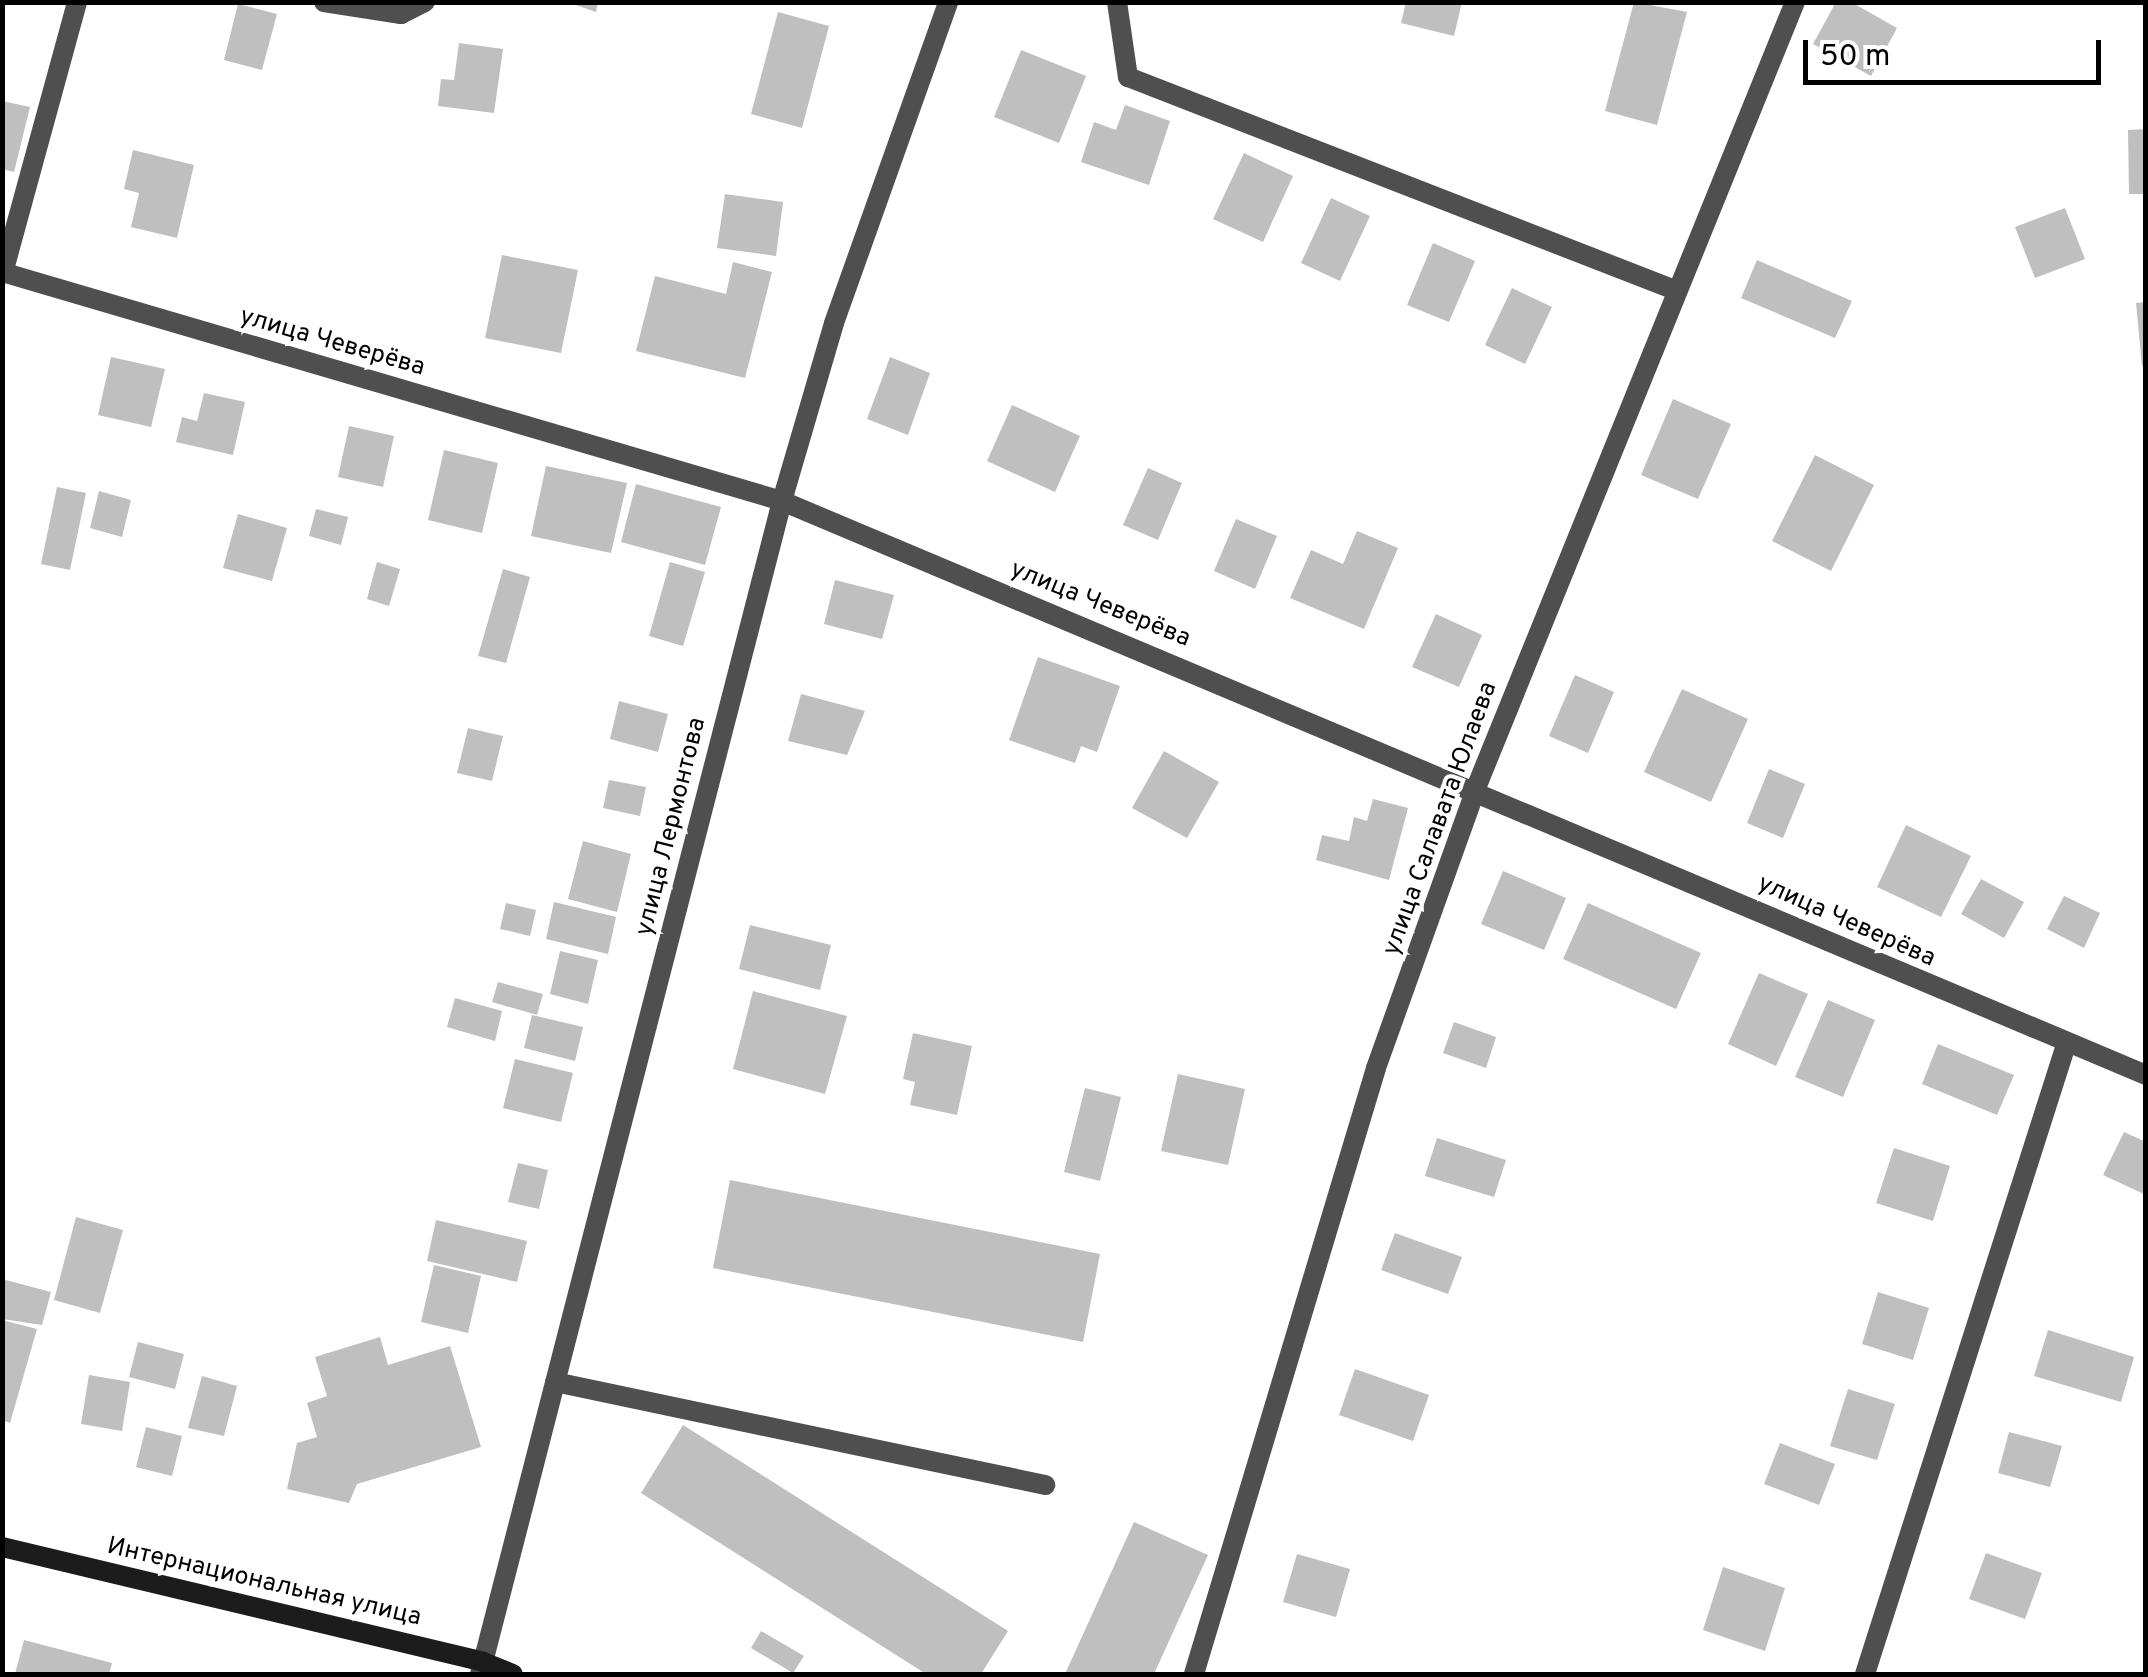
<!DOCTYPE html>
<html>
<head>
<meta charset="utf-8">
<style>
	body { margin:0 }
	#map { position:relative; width:2148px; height:1677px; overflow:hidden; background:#fff; font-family:Overpass,sans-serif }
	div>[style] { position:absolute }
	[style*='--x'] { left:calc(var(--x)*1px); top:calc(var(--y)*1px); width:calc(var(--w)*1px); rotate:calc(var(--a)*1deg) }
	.building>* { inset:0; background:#bfbfbf }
	.service>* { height:20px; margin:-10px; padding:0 10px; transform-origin:10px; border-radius:10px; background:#4f4f4f }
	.minor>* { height:20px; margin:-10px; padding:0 10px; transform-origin:10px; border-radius:10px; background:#4f4f4f }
	.tertiary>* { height:20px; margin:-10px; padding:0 10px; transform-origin:10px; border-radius:10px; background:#4f4f4f }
	.secondary>* { height:20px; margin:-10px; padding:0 10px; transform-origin:10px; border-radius:10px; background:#1c1c1c }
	span { translate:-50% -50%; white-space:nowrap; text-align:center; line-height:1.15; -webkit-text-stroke:8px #fff; paint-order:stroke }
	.street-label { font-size:25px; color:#000 }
	.frame { position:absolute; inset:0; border:5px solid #000; pointer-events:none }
	.scale { position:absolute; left:1803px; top:40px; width:298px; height:45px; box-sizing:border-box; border:5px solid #000; border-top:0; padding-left:12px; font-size:30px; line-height:35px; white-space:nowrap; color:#000; -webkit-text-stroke:8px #fff; paint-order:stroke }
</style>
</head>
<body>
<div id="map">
	<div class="building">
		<div style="clip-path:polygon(567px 2px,598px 2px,596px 12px)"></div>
		<div style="clip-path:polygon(1406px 2px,1462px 2px,1454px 36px,1401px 23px)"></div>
		<div style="clip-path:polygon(1634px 2px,1687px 12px,1657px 125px,1605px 111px)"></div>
		<div style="clip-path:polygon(1836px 2px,1851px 2px,1897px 28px,1871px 76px,1813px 44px)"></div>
		<div style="clip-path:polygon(238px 4px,277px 14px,262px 70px,224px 60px)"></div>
		<div style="clip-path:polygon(778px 12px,829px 26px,802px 128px,751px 114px)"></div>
		<div style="clip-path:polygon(459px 43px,503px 49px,494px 113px,438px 106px,441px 79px,454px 80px)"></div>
		<div style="clip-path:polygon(1021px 50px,1086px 76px,1059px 143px,994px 117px)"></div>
		<div style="clip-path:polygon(2px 101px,30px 107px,14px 172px,2px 169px)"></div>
		<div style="clip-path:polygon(1125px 105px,1170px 121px,1149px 185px,1081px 162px,1094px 122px,1116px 130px)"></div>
		<div style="clip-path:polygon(2146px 129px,2146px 194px,2129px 194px,2128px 130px)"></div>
		<div style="clip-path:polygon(133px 150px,194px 165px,177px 238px,131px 227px,139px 193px,124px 189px)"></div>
		<div style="clip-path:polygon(1244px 153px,1293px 176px,1263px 242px,1213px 219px)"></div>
		<div style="clip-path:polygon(725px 194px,783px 202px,776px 256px,717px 248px)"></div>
		<div style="clip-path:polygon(1331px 198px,1370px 216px,1340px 281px,1301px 263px)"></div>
		<div style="clip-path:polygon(2065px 208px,2085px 259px,2035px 278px,2015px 227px)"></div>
		<div style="clip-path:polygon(1433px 243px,1475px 261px,1449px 322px,1407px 305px)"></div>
		<div style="clip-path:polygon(502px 255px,578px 270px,561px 353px,485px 338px)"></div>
		<div style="clip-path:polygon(1757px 260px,1852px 301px,1835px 338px,1741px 298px)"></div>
		<div style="clip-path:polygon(733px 262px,772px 272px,745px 378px,636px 351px,655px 276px,726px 294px)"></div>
		<div style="clip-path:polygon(1512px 288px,1552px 307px,1525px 364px,1485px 345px)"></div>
		<div style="clip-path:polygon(2146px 302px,2146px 366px,2142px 366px,2136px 303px)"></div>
		<div style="clip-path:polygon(111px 357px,165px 369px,151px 427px,98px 415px)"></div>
		<div style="clip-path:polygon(890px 357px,930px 373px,908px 435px,867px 419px)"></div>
		<div style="clip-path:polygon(204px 393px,245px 402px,233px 455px,176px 442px,182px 417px,197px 421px)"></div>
		<div style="clip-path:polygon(1673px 399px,1731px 424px,1698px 499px,1641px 475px)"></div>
		<div style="clip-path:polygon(1012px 405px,1080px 436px,1055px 492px,987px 461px)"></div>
		<div style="clip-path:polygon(349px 426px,394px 436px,383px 487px,338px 477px)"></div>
		<div style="clip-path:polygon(444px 450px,498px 463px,482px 533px,428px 520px)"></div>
		<div style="clip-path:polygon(1815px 455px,1874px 485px,1831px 571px,1772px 541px)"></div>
		<div style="clip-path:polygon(546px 466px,627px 483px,611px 553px,531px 536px)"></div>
		<div style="clip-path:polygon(1148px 468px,1182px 483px,1158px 540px,1123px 525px)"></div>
		<div style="clip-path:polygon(636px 484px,721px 507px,705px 565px,621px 542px)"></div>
		<div style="clip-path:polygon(57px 487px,86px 493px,70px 570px,41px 564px)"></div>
		<div style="clip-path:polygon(99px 491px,131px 500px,122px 537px,90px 528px)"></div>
		<div style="clip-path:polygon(316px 509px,348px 517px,341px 545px,309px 536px)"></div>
		<div style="clip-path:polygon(238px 514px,287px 528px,272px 581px,223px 568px)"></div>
		<div style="clip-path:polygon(1236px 519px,1277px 536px,1255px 589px,1214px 571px)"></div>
		<div style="clip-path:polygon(1357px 531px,1398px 548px,1364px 629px,1290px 598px,1311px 550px,1343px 564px)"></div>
		<div style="clip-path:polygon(377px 562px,400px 569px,389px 606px,367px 599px)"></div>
		<div style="clip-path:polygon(670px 562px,705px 572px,683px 646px,649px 636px)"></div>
		<div style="clip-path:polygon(503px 569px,530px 577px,506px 663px,478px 656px)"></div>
		<div style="clip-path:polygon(835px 580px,894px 595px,882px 639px,824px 624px)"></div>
		<div style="clip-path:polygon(1436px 614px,1482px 635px,1459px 687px,1412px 667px)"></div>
		<div style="clip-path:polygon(1038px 657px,1120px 686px,1097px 752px,1081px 746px,1075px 763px,1009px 740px)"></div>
		<div style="clip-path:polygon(1575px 675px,1614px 692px,1588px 753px,1549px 736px)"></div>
		<div style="clip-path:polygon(1682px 689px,1748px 719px,1711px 802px,1644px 772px)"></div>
		<div style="clip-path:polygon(801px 694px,865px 711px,847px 755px,788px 741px)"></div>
		<div style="clip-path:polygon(619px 701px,668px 714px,658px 752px,610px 739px)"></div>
		<div style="clip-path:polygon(468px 728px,503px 736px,492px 781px,457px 773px)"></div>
		<div style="clip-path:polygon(1164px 751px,1219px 782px,1187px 838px,1132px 808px)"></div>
		<div style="clip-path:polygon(1769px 769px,1805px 784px,1783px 838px,1747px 823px)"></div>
		<div style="clip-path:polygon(609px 780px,646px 787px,640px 816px,603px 808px)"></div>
		<div style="clip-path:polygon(1373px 799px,1408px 808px,1389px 880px,1316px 860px,1322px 835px,1349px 841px,1354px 817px,1367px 821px)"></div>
		<div style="clip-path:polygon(1906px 825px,1971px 856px,1941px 917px,1877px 887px)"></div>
		<div style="clip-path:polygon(583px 841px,631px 854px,617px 912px,568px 899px)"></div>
		<div style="clip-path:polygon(1503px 871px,1566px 898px,1544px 950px,1481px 924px)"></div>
		<div style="clip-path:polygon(1981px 879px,2024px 902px,2004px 938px,1961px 914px)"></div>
		<div style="clip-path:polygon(2064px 896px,2100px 913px,2084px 948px,2047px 929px)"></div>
		<div style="clip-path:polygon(554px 902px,616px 917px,608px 954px,546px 939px)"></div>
		<div style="clip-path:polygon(506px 903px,536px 910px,530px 936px,500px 929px)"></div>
		<div style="clip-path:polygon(1588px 903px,1701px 953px,1676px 1009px,1563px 959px)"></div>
		<div style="clip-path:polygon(750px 925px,831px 945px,820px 990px,739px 969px)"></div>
		<div style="clip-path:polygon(560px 951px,598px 960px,588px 1004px,550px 994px)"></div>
		<div style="clip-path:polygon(1759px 973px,1808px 994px,1776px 1066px,1728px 1044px)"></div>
		<div style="clip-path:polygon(498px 982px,543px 994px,537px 1015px,492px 1002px)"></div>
		<div style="clip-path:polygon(753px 991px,847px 1016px,825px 1094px,733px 1069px)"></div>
		<div style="clip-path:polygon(455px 998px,502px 1011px,495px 1041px,447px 1027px)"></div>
		<div style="clip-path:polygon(1828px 1000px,1875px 1020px,1843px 1097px,1795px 1077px)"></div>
		<div style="clip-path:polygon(532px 1015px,583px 1027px,575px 1061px,524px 1048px)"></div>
		<div style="clip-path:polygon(1454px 1022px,1496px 1037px,1486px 1068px,1443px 1053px)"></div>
		<div style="clip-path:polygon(913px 1033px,972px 1046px,957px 1115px,910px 1105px,915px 1082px,903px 1079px)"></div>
		<div style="clip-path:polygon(1938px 1044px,2014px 1075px,1997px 1115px,1922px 1084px)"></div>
		<div style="clip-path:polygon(515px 1059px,573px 1073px,561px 1122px,503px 1108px)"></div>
		<div style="clip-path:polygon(1178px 1074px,1245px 1089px,1228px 1165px,1161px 1151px)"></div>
		<div style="clip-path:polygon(1085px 1088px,1121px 1097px,1100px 1181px,1064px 1172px)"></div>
		<div style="clip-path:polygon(2124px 1132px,2146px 1142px,2146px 1195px,2103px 1175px)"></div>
		<div style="clip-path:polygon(1437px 1138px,1506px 1160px,1494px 1197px,1425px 1176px)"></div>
		<div style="clip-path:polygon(1894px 1148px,1950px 1166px,1933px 1221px,1876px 1203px)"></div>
		<div style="clip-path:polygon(518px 1163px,548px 1170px,539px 1209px,508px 1202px)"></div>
		<div style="clip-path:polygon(730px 1180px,1100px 1254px,1083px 1342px,713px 1268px)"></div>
		<div style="clip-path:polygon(76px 1217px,123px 1230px,100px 1313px,54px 1300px)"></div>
		<div style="clip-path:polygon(436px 1220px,527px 1241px,517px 1282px,427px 1261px)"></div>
		<div style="clip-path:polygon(1395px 1233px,1462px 1257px,1448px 1294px,1381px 1270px)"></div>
		<div style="clip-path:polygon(434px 1265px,481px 1276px,468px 1333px,421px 1322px)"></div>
		<div style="clip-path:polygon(2px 1279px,51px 1292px,42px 1325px,2px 1319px)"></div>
		<div style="clip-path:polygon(1878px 1292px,1929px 1308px,1913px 1360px,1862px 1344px)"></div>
		<div style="clip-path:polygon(2px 1320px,37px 1329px,10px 1423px,2px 1420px)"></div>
		<div style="clip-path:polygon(2048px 1330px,2134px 1357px,2121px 1402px,2034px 1376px)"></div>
		<div style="clip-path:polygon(380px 1337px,388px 1365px,450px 1346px,481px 1447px,357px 1484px,349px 1503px,287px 1489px,297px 1443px,317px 1437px,307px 1403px,327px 1396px,315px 1357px)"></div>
		<div style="clip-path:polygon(138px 1342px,184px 1354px,175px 1389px,129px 1377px)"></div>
		<div style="clip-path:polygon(1355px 1369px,1429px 1395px,1413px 1441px,1339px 1415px)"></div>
		<div style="clip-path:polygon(89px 1375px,130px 1382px,122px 1431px,81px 1424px)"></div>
		<div style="clip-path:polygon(202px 1376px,237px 1386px,224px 1436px,188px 1428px)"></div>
		<div style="clip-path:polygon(1848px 1389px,1895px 1404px,1877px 1460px,1830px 1446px)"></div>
		<div style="clip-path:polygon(683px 1425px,1008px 1631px,981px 1674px,926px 1674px,641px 1493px)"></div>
		<div style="clip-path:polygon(146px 1427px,182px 1436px,172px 1476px,136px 1467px)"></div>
		<div style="clip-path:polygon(2009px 1432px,2062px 1446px,2050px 1487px,1998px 1473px)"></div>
		<div style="clip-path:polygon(1780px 1443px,1835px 1464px,1819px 1505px,1764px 1484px)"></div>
		<div style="clip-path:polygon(1134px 1522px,1208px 1555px,1154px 1674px,1065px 1674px)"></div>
		<div style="clip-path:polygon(1986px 1553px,2042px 1573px,2025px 1619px,1969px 1599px)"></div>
		<div style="clip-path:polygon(1297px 1554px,1350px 1569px,1336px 1617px,1283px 1602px)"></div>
		<div style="clip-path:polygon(1723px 1567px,1785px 1588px,1765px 1651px,1703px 1630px)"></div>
		<div style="clip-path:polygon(761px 1631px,804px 1656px,793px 1673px,751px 1648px)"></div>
		<div style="clip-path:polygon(24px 1640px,112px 1663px,109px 1674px,15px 1674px)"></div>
	</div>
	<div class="service">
		<div style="--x:555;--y:1382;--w:501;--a:11.87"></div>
	</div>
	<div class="minor">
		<div style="--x:324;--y:2;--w:78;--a:8.9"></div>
		<div style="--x:401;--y:14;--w:27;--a:-27"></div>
		<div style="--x:1117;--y:2;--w:76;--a:81.7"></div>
		<div style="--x:1128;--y:77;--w:587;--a:21.28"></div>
		<div style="--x:3;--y:273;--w:281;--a:-74.7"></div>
		<div style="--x:1194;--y:1674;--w:633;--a:-73.28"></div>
		<div style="--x:1376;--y:1068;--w:297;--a:-70.3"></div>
		<div style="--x:1476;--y:788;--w:848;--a:-67.91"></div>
		<div style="--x:1865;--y:1674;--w:660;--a:-72.28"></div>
	</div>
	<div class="tertiary">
		<div style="--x:2;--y:272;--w:813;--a:16.36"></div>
		<div style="--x:782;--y:501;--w:1480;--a:22.82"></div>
		<div style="--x:480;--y:1674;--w:1211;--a:-75.56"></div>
		<div style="--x:782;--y:501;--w:185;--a:-73.7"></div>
		<div style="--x:834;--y:323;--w:341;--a:-70.4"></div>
	</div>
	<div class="secondary">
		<div style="--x:2;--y:1547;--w:495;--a:13.4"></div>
		<div style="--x:483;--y:1662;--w:32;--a:22"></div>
	</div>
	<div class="street-label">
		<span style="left:332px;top:343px;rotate:16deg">улица Чеверёва</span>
		<span style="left:1100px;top:605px;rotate:22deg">улица Чеверёва</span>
		<span style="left:1441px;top:819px;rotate:-70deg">улица Салавата Юлаева</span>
		<span style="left:672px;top:827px;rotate:-76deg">улица Лермонтова</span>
		<span style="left:1846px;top:922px;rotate:24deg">улица Чеверёва</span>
		<span style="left:264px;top:1583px;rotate:13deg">Интернациональная улица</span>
	</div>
	<div class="frame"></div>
	<div class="scale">50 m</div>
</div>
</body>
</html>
